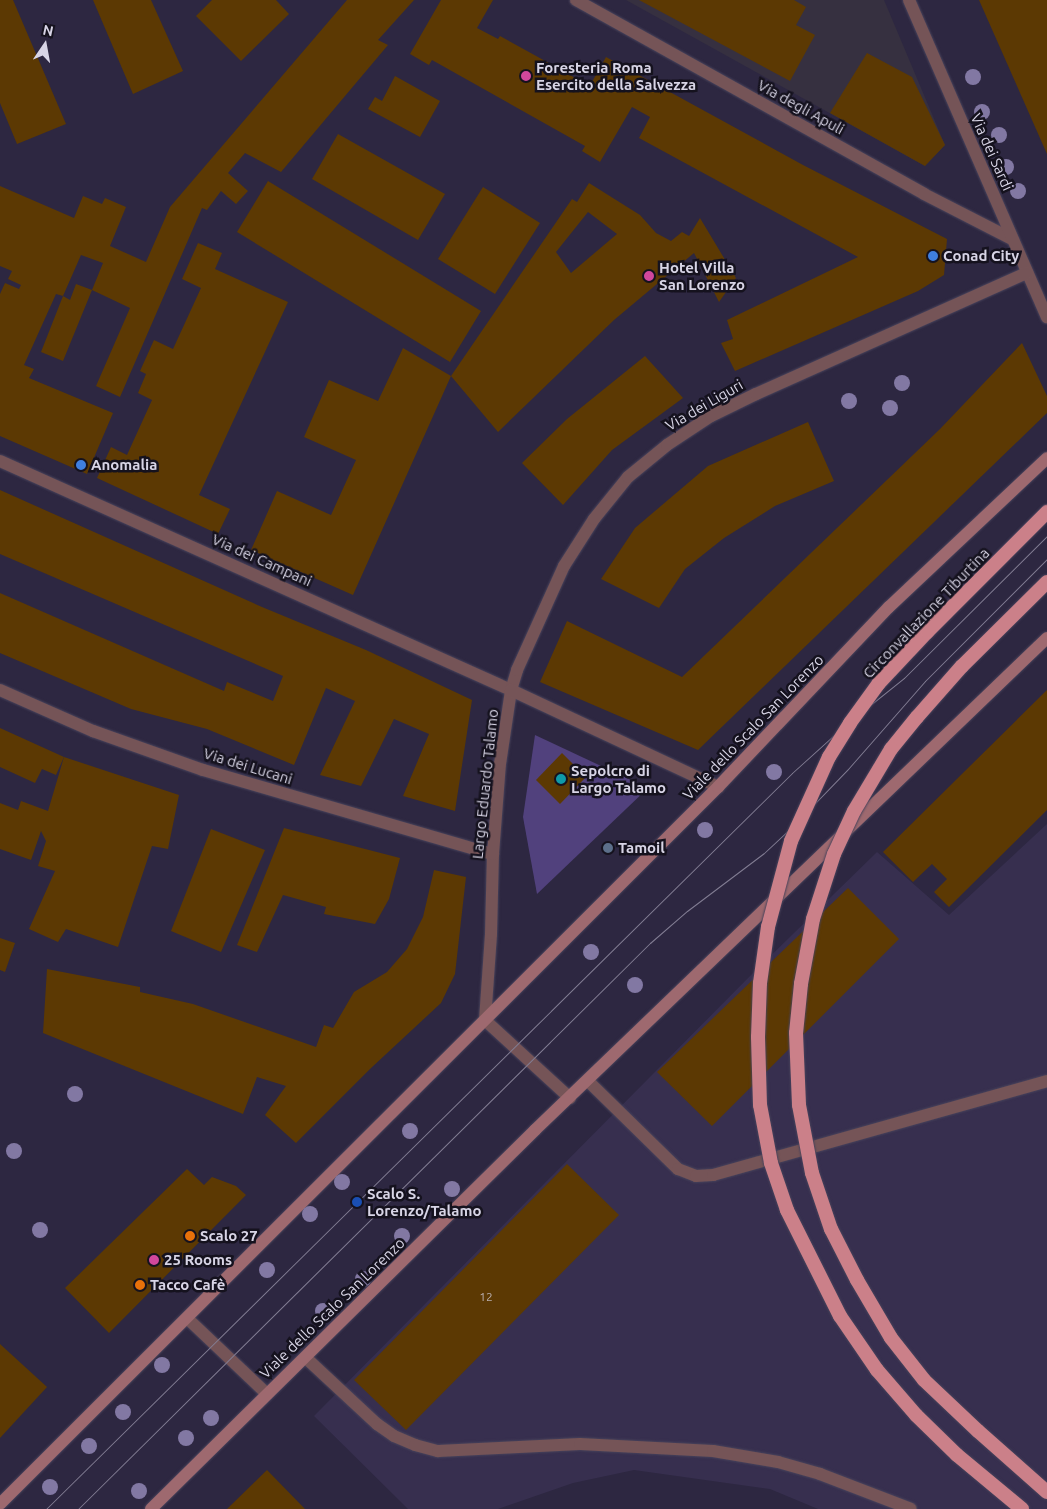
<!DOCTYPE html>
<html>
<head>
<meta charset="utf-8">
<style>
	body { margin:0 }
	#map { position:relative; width:1047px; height:1509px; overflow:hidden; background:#2d2741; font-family:Ubuntu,sans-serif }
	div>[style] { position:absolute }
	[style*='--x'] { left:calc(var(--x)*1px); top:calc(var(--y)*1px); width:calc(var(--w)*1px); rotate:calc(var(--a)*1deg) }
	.built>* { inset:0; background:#372f4f }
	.education>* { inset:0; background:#363040 }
	.green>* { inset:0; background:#51417d }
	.building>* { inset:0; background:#5c3903 }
	.roads { filter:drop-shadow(0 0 1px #48435b) drop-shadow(0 0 1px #48435b) }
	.service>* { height:12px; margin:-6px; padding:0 6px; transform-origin:6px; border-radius:6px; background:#755457 }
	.minor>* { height:12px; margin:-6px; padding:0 6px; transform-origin:6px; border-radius:6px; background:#755457 }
	.secondary>* { height:12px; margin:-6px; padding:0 6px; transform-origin:6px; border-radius:6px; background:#9e696f }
	.tram>* { height:1px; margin:-0.5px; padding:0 0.5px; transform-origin:0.5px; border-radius:0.5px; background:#827d93 }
	.bridges { filter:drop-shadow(0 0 1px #48435b) drop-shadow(0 0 1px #48435b) }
	.trunk-bridge>* { height:14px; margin:-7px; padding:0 7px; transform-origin:7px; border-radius:7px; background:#cb8089 }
	.trees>* { width:16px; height:16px; margin:-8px; border-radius:50%; background:#8278a3 }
	.dots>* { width:14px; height:14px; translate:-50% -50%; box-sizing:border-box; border:2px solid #15121e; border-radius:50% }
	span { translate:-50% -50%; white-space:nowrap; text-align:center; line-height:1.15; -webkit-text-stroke:5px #15121e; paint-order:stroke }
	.number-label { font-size:12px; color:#b9aead }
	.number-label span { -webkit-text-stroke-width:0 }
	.poi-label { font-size:15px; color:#d8d5e6; font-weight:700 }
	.left { translate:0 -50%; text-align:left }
	.street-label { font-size:15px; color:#d8d5e6 }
	.north { position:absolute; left:20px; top:20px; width:50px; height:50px; -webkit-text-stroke:4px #15121e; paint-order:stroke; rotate:12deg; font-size:14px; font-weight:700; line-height:20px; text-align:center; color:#d8d5e6 }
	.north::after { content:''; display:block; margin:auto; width:18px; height:22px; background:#d8d5e6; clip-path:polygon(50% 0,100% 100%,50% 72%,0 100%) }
</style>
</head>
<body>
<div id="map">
	<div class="built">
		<div style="clip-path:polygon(1047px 824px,1047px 1509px,818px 1509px,770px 1489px,634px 1470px,573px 1483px,498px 1509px,408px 1509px,314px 1416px,757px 969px,877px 852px,949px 915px)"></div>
	</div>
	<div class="education">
		<div style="clip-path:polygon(626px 0,884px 0,945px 145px,925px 166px)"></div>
	</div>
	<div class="green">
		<div style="clip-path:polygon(535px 735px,648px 788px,537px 894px,523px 817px)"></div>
	</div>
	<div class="building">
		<div style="clip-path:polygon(0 0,13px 0,66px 124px,17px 144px,0 103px)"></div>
		<div style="clip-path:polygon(93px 0,151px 0,183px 71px,133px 94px)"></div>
		<div style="clip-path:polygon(212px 0,276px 0,289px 14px,241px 61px,196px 16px)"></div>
		<div style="clip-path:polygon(347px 0,414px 0,378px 40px,388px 45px,281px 172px,245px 153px,228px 173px,248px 191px,236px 204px,221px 191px,207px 210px,202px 208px,120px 397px,96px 386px,130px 308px,92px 290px,103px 263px,81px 255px,63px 296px,56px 294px,24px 365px,34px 369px,29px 378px,113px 413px,87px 474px,0 436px,0 294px,5px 283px,19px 289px,21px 285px,8px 279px,12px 271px,0 266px,0 186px,74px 218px,83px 196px,102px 204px,105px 198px,126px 207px,110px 246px,146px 262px,170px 207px)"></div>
		<div style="clip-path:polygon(441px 0,493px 0,477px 28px,498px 39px,500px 36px,538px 57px,577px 79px,575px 82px,588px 89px,606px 57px,803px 165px,947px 239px,944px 275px,918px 291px,735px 371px,721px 343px,733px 339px,727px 320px,858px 257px,639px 138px,650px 117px,632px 107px,600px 162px,582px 151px,585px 146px,432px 60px,429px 65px,410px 54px)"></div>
		<div style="clip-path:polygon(639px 0,794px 0,806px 7px,796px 25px,815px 35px,790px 81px)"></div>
		<div style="clip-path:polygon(979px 0,1047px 0,1047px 154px)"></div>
		<div style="clip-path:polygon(867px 53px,912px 77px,945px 145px,925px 166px,830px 113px)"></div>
		<div style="clip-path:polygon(395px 76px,440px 101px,420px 137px,368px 109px,375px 97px,382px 101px)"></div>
		<div style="clip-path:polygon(338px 134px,445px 194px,418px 240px,312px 179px)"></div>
		<div style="clip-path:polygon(268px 181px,481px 311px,450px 362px,237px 232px)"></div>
		<div style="clip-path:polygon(evenodd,589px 183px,640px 215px,656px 233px,671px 241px,682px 232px,689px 236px,700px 218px,736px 278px,719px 302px,694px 253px,614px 320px,498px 432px,451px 376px,572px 199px,577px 202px,589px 183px,588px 212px,617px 234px,571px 273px,556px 252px,588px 212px)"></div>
		<div style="clip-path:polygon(483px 187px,540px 223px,495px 294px,438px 259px)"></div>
		<div style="clip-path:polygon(198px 243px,222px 253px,215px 269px,288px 302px,199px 495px,230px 509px,218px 534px,97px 478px,111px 447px,127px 455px,152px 400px,138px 393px,146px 374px,140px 371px,154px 340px,173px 349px,201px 288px,182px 279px)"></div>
		<div style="clip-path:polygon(76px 284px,92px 290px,63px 361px,41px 352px,63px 296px,70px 300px)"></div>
		<div style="clip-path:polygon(1022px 343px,1047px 396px,1047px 413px,698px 750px,540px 682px,567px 621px,682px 677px,940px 429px)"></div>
		<div style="clip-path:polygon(403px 348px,451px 376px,353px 595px,251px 550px,277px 491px,331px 515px,356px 460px,304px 437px,329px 380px,378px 401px)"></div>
		<div style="clip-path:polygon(645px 356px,683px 398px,612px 450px,563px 505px,522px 463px,567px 419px)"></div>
		<div style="clip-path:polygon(808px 422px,834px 481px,775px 506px,724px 538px,685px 569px,659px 608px,601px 579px,635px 528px,708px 466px)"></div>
		<div style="clip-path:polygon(0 490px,262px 607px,366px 650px,472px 700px,455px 811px,403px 796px,429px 734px,394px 719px,361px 786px,320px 775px,355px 701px,326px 688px,294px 765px,207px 729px,131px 709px,0 653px,0 593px,224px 691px,227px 682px,273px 701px,283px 676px,0 554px)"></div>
		<div style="clip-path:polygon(1047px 690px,1047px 810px,949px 907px,934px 892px,947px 879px,932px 864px,913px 882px,883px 852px)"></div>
		<div style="clip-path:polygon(0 728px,64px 757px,56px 775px,42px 769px,35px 783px,0 767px)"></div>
		<div style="clip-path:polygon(562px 753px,586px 777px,560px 804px,536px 780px)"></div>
		<div style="clip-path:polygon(64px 757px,179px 795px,168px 849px,152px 846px,118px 947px,66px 929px,58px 942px,29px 929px,55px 871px,38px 866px,46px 841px,41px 831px,31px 860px,0 849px,0 803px,18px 810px,21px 801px,48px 811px)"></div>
		<div style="clip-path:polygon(284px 828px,400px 858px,389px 899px,375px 924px,324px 914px,326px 907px,283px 895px,257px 952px,237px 945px)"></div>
		<div style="clip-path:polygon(211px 829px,265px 850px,221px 952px,171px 931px)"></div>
		<div style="clip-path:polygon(434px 870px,466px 877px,455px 974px,441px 1003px,370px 1069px,296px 1143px,265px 1115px,286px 1086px,257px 1077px,243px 1114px,43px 1033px,47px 969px,140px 987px,140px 992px,193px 1004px,316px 1047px,324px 1025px,333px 1028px,354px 992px,387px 972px,407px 949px,423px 917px)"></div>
		<div style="clip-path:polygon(848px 888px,899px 939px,712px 1126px,657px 1072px)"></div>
		<div style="clip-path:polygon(0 938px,15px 943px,5px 972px,0 970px)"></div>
		<div style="clip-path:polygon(567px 1164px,619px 1215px,406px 1430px,354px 1380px)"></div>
		<div style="clip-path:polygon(187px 1169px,204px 1185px,212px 1177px,236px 1186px,246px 1195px,109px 1333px,65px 1288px)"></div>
		<div style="clip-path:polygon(0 1344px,47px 1387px,0 1438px)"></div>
		<div style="clip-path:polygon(267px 1470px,305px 1509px,227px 1509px)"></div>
	</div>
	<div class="roads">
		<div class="service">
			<div style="--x:588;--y:1081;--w:126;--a:44.4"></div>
			<div style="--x:678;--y:1169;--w:19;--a:21"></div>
			<div style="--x:696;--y:1176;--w:17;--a:-3"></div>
			<div style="--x:713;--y:1175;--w:347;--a:-15.7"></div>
			<div style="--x:306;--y:1358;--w:97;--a:42.9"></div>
			<div style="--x:377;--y:1424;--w:21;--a:35"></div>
			<div style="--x:394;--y:1436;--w:23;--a:23"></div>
			<div style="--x:415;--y:1445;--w:24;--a:15"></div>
			<div style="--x:438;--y:1451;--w:142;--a:-2.8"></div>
			<div style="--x:580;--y:1444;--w:133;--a:3"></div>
			<div style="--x:713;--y:1451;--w:66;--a:9.6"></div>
			<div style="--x:778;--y:1462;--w:44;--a:15.9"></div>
			<div style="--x:820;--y:1474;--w:97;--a:21"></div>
		</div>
		<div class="minor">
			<div style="--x:576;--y:0;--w:398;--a:29.1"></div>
			<div style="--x:924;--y:194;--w:99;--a:27.1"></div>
			<div style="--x:909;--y:0;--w:346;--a:66.5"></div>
			<div style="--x:0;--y:461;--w:560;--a:24.14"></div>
			<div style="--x:511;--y:690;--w:21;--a:-73"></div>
			<div style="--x:517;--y:670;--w:114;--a:-65.7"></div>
			<div style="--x:564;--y:566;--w:56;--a:-57.4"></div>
			<div style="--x:594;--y:519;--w:54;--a:-51"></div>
			<div style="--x:628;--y:477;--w:50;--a:-39.4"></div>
			<div style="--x:667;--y:445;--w:53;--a:-33.4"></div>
			<div style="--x:711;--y:416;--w:50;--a:-26.1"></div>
			<div style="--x:756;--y:394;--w:297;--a:-24.1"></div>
			<div style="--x:0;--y:690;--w:102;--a:23.8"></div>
			<div style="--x:93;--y:731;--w:117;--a:19.5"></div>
			<div style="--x:203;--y:770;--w:302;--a:16.2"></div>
			<div style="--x:570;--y:1098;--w:115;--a:-137.5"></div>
			<div style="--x:485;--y:1020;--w:86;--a:-86"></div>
			<div style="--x:491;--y:934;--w:80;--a:-88.6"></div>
			<div style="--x:493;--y:854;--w:90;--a:-85.6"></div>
			<div style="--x:500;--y:764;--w:75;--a:-81.5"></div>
			<div style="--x:511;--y:690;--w:229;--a:25.1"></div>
			<div style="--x:188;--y:1319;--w:109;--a:43.5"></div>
		</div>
		<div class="secondary">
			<div style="--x:0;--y:1504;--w:1015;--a:-44.96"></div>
			<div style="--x:718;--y:787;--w:248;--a:-46.5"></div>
			<div style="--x:889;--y:607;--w:217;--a:-43.3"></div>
			<div style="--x:151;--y:1509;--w:540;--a:-44.62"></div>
			<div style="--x:535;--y:1130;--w:710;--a:-43.86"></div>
		</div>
	</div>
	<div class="tram">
		<div style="--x:46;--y:1509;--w:1048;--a:-44.61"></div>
		<div style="--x:792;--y:773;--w:70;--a:-42.1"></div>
		<div style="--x:844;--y:726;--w:77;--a:-38.7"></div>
		<div style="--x:904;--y:678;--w:202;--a:-44.8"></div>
		<div style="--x:78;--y:1509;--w:805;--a:-44.7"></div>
		<div style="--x:650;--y:943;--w:49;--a:-40.9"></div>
		<div style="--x:687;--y:911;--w:96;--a:-37"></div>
		<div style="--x:764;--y:853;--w:35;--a:-43"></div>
		<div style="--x:790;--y:829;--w:83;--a:-46"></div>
		<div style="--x:848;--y:769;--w:117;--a:-48.8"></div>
		<div style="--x:925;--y:681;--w:173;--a:-45"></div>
	</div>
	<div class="bridges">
		<div class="trunk-bridge">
			<div style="--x:1047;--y:582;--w:120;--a:135.3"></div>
			<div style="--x:962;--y:666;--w:68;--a:131.4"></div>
			<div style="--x:917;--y:717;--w:41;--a:129.1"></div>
			<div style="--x:891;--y:749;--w:72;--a:120.8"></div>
			<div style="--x:854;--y:811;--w:47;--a:114.9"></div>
			<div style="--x:834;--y:854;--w:68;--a:107.9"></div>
			<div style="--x:813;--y:919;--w:66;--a:100.5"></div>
			<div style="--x:801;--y:984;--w:49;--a:95.8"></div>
			<div style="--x:796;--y:1033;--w:72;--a:87.6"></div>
			<div style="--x:799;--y:1105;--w:69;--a:79.2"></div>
			<div style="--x:812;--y:1173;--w:59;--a:71.3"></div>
			<div style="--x:831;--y:1229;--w:57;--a:63"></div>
			<div style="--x:857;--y:1280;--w:67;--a:59.6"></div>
			<div style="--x:891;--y:1338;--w:53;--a:51.8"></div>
			<div style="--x:924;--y:1380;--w:74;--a:43.4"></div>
			<div style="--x:978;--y:1431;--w:92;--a:41.5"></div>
			<div style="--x:1022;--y:1509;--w:85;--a:-140.3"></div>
			<div style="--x:957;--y:1455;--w:57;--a:-135.7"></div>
			<div style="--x:916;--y:1415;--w:60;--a:-130.9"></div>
			<div style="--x:877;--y:1370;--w:65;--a:-124.4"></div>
			<div style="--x:840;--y:1316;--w:119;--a:-116.6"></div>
			<div style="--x:787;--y:1210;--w:50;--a:-108.8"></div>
			<div style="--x:771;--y:1163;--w:59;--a:-100.7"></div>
			<div style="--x:760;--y:1105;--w:68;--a:-91.7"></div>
			<div style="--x:758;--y:1037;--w:54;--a:-87.9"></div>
			<div style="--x:760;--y:983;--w:57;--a:-81.9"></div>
			<div style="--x:768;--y:927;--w:89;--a:-75"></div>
			<div style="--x:791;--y:841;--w:92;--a:-65.7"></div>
			<div style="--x:829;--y:757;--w:40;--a:-58"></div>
			<div style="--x:850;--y:723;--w:49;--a:-54.1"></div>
			<div style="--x:879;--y:683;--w:70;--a:-46.7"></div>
			<div style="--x:927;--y:632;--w:170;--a:-45"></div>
		</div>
	</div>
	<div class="trees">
		<div style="left:973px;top:77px"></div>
		<div style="left:982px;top:112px"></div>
		<div style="left:999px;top:135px"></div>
		<div style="left:1006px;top:167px"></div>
		<div style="left:1018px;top:191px"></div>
		<div style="left:902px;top:383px"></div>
		<div style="left:849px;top:401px"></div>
		<div style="left:890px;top:408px"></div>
		<div style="left:774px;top:772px"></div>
		<div style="left:705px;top:830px"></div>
		<div style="left:591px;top:952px"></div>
		<div style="left:635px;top:985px"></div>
		<div style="left:75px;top:1094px"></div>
		<div style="left:410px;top:1131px"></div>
		<div style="left:14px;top:1151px"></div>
		<div style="left:342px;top:1182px"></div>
		<div style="left:452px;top:1189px"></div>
		<div style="left:310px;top:1214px"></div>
		<div style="left:40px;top:1230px"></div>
		<div style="left:402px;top:1236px"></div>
		<div style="left:267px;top:1270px"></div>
		<div style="left:363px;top:1279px"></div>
		<div style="left:323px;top:1311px"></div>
		<div style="left:162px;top:1365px"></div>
		<div style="left:123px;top:1412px"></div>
		<div style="left:211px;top:1418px"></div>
		<div style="left:186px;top:1438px"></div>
		<div style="left:89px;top:1446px"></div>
		<div style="left:50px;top:1487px"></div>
		<div style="left:139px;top:1491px"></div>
	</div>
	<div class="dots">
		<div style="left:526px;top:76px;background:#d1479c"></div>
		<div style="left:933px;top:256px;background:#3f7fe0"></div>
		<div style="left:649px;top:276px;background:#d1479c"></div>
		<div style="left:81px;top:465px;background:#3f7fe0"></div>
		<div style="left:561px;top:779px;background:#0f9aa8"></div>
		<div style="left:608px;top:848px;background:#5c6f8a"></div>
		<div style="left:357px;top:1202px;background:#1a4fb4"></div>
		<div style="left:190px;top:1236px;background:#e8710a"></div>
		<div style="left:154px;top:1260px;background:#d1479c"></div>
		<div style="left:140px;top:1285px;background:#e8710a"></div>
	</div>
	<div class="number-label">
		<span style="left:486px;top:1297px">12</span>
	</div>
	<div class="poi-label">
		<span class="left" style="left:536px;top:76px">Foresteria Roma<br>Esercito della Salvezza</span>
		<span class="left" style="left:943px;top:256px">Conad City</span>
		<span class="left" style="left:659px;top:276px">Hotel Villa<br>San Lorenzo</span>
		<span class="left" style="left:91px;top:465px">Anomalia</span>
		<span class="left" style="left:571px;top:779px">Sepolcro di<br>Largo Talamo</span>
		<span class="left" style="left:618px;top:848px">Tamoil</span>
		<span class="left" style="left:367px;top:1202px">Scalo S.<br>Lorenzo/Talamo</span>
		<span class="left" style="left:200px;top:1236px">Scalo 27</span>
		<span class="left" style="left:164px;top:1260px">25 Rooms</span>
		<span class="left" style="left:150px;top:1285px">Tacco Cafè</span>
	</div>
	<div class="street-label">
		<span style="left:801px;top:107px;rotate:29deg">Via degli Apuli</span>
		<span style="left:992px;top:152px;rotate:66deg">Via dei Sardi</span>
		<span style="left:704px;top:405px;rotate:-30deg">Via dei Liguri</span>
		<span style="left:262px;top:560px;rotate:24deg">Via dei Campani</span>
		<span style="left:926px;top:613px;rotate:-46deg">Circonvallazione Tiburtina</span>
		<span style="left:753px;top:727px;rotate:-46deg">Viale dello Scalo San Lorenzo</span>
		<span style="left:248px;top:766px;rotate:17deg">Via dei Lucani</span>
		<span style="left:485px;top:784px;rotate:-84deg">Largo Eduardo Talamo</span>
		<span style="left:332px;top:1308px;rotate:-44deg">Viale dello Scalo San Lorenzo</span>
	</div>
	<div class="north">N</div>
</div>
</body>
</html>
